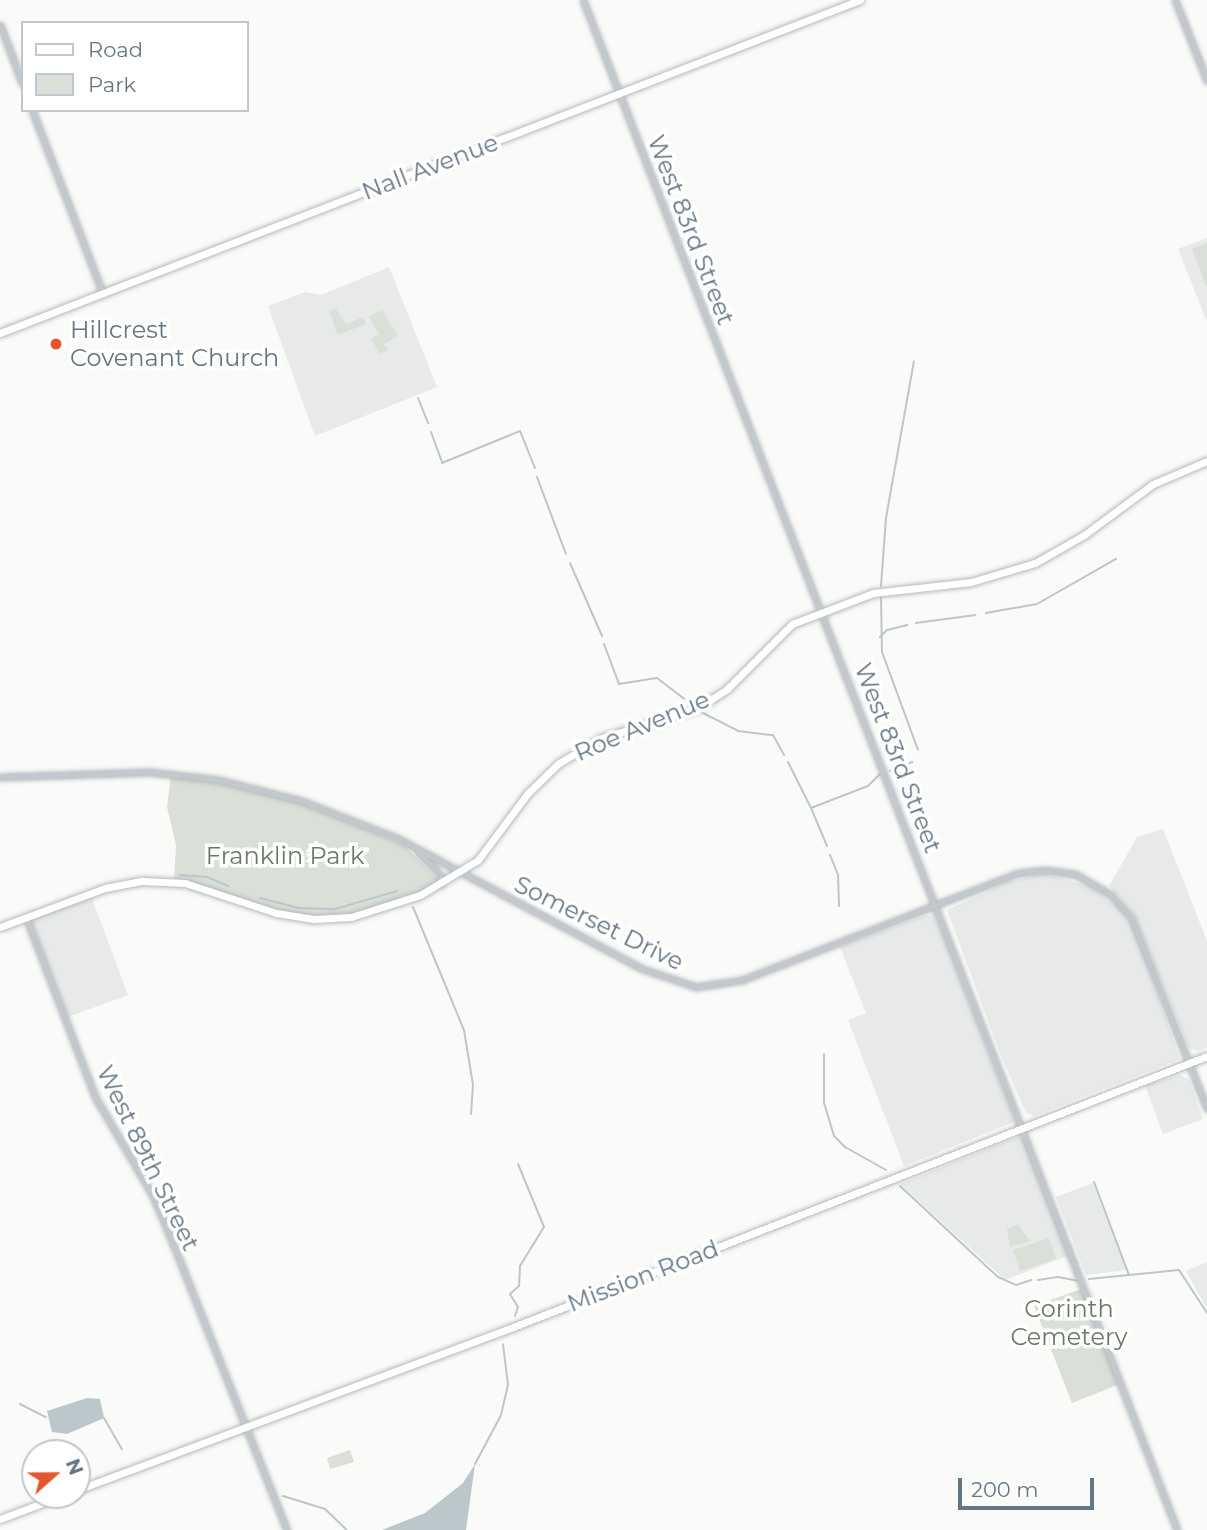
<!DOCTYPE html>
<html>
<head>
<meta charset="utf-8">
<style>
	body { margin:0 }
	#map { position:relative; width:1207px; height:1530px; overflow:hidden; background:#fafaf8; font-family:Montserrat,sans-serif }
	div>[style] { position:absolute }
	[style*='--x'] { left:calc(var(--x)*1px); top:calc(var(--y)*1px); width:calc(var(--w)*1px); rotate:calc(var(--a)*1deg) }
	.built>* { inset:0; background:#e8e9e9 }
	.green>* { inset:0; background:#dadfd7 }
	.water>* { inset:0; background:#bbc7cb }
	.stream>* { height:2px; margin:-1px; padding:0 1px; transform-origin:1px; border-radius:1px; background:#bbc7cb }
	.roads { filter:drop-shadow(0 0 2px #b5babe) drop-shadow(0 0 2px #b5babe) }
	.minor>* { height:5px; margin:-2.5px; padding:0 2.5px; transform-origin:2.5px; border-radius:2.5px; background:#c3c8cc }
	.major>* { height:7px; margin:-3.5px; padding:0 3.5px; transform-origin:3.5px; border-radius:3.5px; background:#fff }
	.dots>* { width:19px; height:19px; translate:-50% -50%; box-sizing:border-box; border:4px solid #fff; border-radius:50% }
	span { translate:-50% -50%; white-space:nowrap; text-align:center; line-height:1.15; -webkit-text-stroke:7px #fff; paint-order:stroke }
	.street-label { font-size:24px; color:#657683 }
	.poi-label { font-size:24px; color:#657683 }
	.left { translate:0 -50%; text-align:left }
	.park-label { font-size:24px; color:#687a64 }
	.legend { position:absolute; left:21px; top:21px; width:228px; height:91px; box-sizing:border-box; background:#fff; border:2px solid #c1c8cd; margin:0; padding:9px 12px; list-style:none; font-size:21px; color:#657683 }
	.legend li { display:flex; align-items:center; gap:14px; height:35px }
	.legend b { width:35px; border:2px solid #c1c8cd }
	.north { position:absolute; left:21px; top:1439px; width:70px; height:70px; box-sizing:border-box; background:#fff; border:2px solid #c1c8cd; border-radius:50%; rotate:69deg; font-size:19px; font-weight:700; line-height:28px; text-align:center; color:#657683 }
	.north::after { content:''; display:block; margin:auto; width:24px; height:32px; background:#e4572e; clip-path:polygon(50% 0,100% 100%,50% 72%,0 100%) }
	.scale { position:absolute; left:958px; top:1478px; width:136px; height:32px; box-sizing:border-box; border:4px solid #657683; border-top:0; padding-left:9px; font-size:21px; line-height:24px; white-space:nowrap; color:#657683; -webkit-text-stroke:5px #fff; paint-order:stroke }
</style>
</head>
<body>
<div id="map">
	<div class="built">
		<div style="clip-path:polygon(1207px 238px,1207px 322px,1178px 249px)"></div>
		<div style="clip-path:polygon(389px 267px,437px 387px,315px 436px,268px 306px,305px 292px,321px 295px)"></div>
		<div style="clip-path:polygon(1163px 829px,1207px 941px,1207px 1048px,1198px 1051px,1189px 1048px,1133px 912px,1109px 886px,1137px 837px)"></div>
		<div style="clip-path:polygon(1045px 874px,1089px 886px,1123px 910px,1137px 935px,1180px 1059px,1034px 1116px,1026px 1113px,1000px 1053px,947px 910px,1010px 881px)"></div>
		<div style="clip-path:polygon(91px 896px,128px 995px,68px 1017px,31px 920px)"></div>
		<div style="clip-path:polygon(926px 915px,934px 916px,943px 933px,1014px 1122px,904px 1166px,848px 1020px,866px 1013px,840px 947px)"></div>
		<div style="clip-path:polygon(1180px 1075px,1189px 1080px,1203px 1119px,1163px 1134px,1145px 1085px)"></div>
		<div style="clip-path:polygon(1018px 1137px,1025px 1140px,1070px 1255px,1005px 1280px,900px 1184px)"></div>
		<div style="clip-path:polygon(1093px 1183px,1127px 1270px,1086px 1275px,1056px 1197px)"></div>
		<div style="clip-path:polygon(1207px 1262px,1207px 1309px,1186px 1271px)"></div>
	</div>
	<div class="green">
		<div style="clip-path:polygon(1207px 243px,1207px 285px,1206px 286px,1192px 249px)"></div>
		<div style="clip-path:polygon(336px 309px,346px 324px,363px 317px,366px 324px,338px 335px,329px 311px)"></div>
		<div style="clip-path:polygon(382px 310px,398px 336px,384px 344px,388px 350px,380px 354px,371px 339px,379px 334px,369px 317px)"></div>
		<div style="clip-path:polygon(171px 774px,302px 801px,405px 846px,439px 881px,420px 895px,351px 917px,294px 917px,174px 882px,176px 845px,167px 807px)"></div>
		<div style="clip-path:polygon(1018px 1224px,1030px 1241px,1010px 1247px,1007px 1229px)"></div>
		<div style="clip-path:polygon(1049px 1238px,1056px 1259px,1020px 1271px,1013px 1250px)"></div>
		<div style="clip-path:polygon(1084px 1288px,1120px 1384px,1072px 1403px,1034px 1306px)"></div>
		<div style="clip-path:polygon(350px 1450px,354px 1462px,330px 1469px,327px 1458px)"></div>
	</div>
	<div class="water">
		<div style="clip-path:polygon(87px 1398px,100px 1399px,104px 1418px,67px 1434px,52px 1432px,47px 1411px)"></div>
		<div style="clip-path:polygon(475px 1464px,466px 1530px,382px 1530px,425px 1513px,463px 1483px)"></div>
	</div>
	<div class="stream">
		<div style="--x:418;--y:398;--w:27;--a:68"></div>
		<div style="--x:431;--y:432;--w:33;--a:70"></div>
		<div style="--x:442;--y:463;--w:84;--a:-22.3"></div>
		<div style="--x:520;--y:431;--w:40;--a:68"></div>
		<div style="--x:537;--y:477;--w:82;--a:69.4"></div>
		<div style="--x:570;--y:563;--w:80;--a:66.3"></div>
		<div style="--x:881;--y:586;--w:68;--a:-85.8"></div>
		<div style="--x:886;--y:518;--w:159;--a:-79.9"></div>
		<div style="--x:881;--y:596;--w:56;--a:89"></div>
		<div style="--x:882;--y:652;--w:104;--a:69.8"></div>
		<div style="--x:986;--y:613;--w:52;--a:-10"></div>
		<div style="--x:1037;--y:604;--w:91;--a:-29.7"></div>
		<div style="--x:916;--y:623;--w:60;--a:-7.7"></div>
		<div style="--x:880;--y:637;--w:10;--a:-45"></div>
		<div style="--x:887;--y:630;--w:21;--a:-14"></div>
		<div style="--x:604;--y:644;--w:43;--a:69.4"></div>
		<div style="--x:619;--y:684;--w:38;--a:-9"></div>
		<div style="--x:657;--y:678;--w:43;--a:37.4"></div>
		<div style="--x:703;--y:713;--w:39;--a:27"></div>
		<div style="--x:738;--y:731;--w:35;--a:7"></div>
		<div style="--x:773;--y:735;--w:23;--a:61"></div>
		<div style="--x:788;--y:762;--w:51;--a:63.4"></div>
		<div style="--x:890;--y:771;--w:24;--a:-22"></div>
		<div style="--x:827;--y:846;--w:41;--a:-112.8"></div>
		<div style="--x:811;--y:808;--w:61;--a:-21.1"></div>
		<div style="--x:868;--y:786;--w:17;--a:-45"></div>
		<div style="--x:830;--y:855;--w:22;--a:68"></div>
		<div style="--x:838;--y:875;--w:31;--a:88"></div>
		<div style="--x:180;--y:875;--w:27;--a:4"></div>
		<div style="--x:207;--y:877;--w:23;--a:23"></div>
		<div style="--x:260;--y:898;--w:40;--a:14.4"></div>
		<div style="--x:299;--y:908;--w:36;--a:2"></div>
		<div style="--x:335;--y:909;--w:65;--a:-16.2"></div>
		<div style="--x:413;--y:907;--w:133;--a:67.5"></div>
		<div style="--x:464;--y:1030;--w:56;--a:80.7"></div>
		<div style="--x:473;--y:1085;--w:29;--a:94"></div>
		<div style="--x:824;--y:1054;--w:49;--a:90"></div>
		<div style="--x:824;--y:1103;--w:34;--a:73"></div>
		<div style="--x:834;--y:1136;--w:16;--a:45"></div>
		<div style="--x:845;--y:1147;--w:47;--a:29.3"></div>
		<div style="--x:1094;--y:1182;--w:99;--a:69.4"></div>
		<div style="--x:900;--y:1186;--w:134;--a:42.9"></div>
		<div style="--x:998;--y:1277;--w:20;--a:24"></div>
		<div style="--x:1016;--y:1285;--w:16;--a:-18"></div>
		<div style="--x:1089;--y:1279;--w:90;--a:-5.7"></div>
		<div style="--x:1179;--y:1270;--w:51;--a:56.9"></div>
		<div style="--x:1038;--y:1280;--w:20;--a:-9"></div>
		<div style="--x:1058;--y:1277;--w:20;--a:11"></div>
		<div style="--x:515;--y:1316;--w:9;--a:-72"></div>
		<div style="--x:518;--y:1307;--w:15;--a:-122"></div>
		<div style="--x:510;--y:1294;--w:12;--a:-42"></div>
		<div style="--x:519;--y:1286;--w:20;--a:-87"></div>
		<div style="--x:520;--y:1266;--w:46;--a:-58.4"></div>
		<div style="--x:544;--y:1227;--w:68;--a:-112.4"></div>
		<div style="--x:20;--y:1404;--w:29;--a:27"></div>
		<div style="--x:104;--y:1418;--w:36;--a:60"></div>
		<div style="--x:475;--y:1464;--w:55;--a:-62"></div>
		<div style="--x:501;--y:1415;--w:31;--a:-77"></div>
		<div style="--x:508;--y:1385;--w:41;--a:-97"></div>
		<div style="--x:283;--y:1496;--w:44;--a:17.2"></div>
		<div style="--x:325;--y:1509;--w:30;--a:44"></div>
	</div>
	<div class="roads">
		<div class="minor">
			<div style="--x:583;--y:0;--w:1641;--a:68.78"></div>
			<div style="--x:1175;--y:0;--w:87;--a:68.4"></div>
			<div style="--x:0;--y:25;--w:64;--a:69"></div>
			<div style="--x:32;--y:110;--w:197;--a:68.9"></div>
			<div style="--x:0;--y:777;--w:150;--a:-1.9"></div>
			<div style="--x:150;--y:772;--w:69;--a:6.6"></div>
			<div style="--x:219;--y:780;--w:86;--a:14.2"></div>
			<div style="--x:302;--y:801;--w:102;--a:21.3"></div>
			<div style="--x:397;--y:838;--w:276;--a:28.1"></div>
			<div style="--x:640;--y:968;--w:59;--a:18.7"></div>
			<div style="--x:696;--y:987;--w:47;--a:-8.7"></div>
			<div style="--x:742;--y:980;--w:296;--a:-21.2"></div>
			<div style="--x:1018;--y:873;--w:27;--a:-6"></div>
			<div style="--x:1045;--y:870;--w:30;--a:8"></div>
			<div style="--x:1075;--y:874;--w:42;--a:30.3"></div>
			<div style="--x:1111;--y:895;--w:30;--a:48"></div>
			<div style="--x:1131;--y:917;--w:206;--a:68.4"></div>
			<div style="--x:418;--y:852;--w:32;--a:46"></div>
			<div style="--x:440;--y:875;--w:10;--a:79"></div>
			<div style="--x:26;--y:917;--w:193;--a:69"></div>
			<div style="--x:95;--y:1097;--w:113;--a:59.6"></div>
			<div style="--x:152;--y:1194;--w:43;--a:67"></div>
			<div style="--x:169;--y:1234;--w:319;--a:68.3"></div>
		</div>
		<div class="major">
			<div style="--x:0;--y:333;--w:922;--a:-21.17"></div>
			<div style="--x:0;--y:927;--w:112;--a:-20.4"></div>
			<div style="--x:105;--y:888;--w:38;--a:-11"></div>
			<div style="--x:142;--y:881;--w:43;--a:2.7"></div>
			<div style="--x:185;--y:883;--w:96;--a:18.2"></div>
			<div style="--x:276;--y:913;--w:38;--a:9"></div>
			<div style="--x:314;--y:919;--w:37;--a:-3"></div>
			<div style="--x:351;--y:917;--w:72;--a:-17.7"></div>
			<div style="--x:420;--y:895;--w:68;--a:-31.1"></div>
			<div style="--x:478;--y:860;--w:84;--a:-53.3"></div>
			<div style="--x:528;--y:793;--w:43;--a:-44.1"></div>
			<div style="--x:559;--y:763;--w:50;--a:-30.2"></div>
			<div style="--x:602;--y:738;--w:101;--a:-17.4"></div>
			<div style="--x:698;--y:708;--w:35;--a:-33"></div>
			<div style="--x:727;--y:689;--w:92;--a:-45"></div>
			<div style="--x:792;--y:624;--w:87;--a:-20.9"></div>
			<div style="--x:873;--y:593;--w:99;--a:-6.4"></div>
			<div style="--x:971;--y:582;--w:67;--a:-16.5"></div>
			<div style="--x:1035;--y:563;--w:56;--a:-29.7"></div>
			<div style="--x:1084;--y:535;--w:86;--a:-36.5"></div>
			<div style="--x:1153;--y:484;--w:59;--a:-23.1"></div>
			<div style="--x:77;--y:1490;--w:460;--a:-20.5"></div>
			<div style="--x:508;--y:1329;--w:750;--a:-21.33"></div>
			<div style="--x:0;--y:1519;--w:68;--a:-20.6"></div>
		</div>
	</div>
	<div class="dots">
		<div style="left:56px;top:344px;background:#e4572e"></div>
	</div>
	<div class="street-label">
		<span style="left:430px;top:167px;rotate:-21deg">Nall Avenue</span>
		<span style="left:691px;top:230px;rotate:69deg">West 83rd Street</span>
		<span style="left:642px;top:726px;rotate:-23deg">Roe Avenue</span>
		<span style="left:898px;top:758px;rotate:69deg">West 83rd Street</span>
		<span style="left:599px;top:923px;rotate:26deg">Somerset Drive</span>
		<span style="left:148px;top:1158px;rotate:64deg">West 89th Street</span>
		<span style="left:643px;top:1276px;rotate:-21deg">Mission Road</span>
	</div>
	<div class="poi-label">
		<span class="left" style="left:70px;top:344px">Hillcrest<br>Covenant Church</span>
	</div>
	<div class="park-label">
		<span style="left:285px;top:856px">Franklin Park</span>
		<span style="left:1069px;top:1323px">Corinth<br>Cemetery</span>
	</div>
	<ul class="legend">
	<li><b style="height:9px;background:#fff"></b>Road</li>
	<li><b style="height:19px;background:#dadfd7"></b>Park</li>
	</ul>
	<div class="north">N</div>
	<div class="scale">200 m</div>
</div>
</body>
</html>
